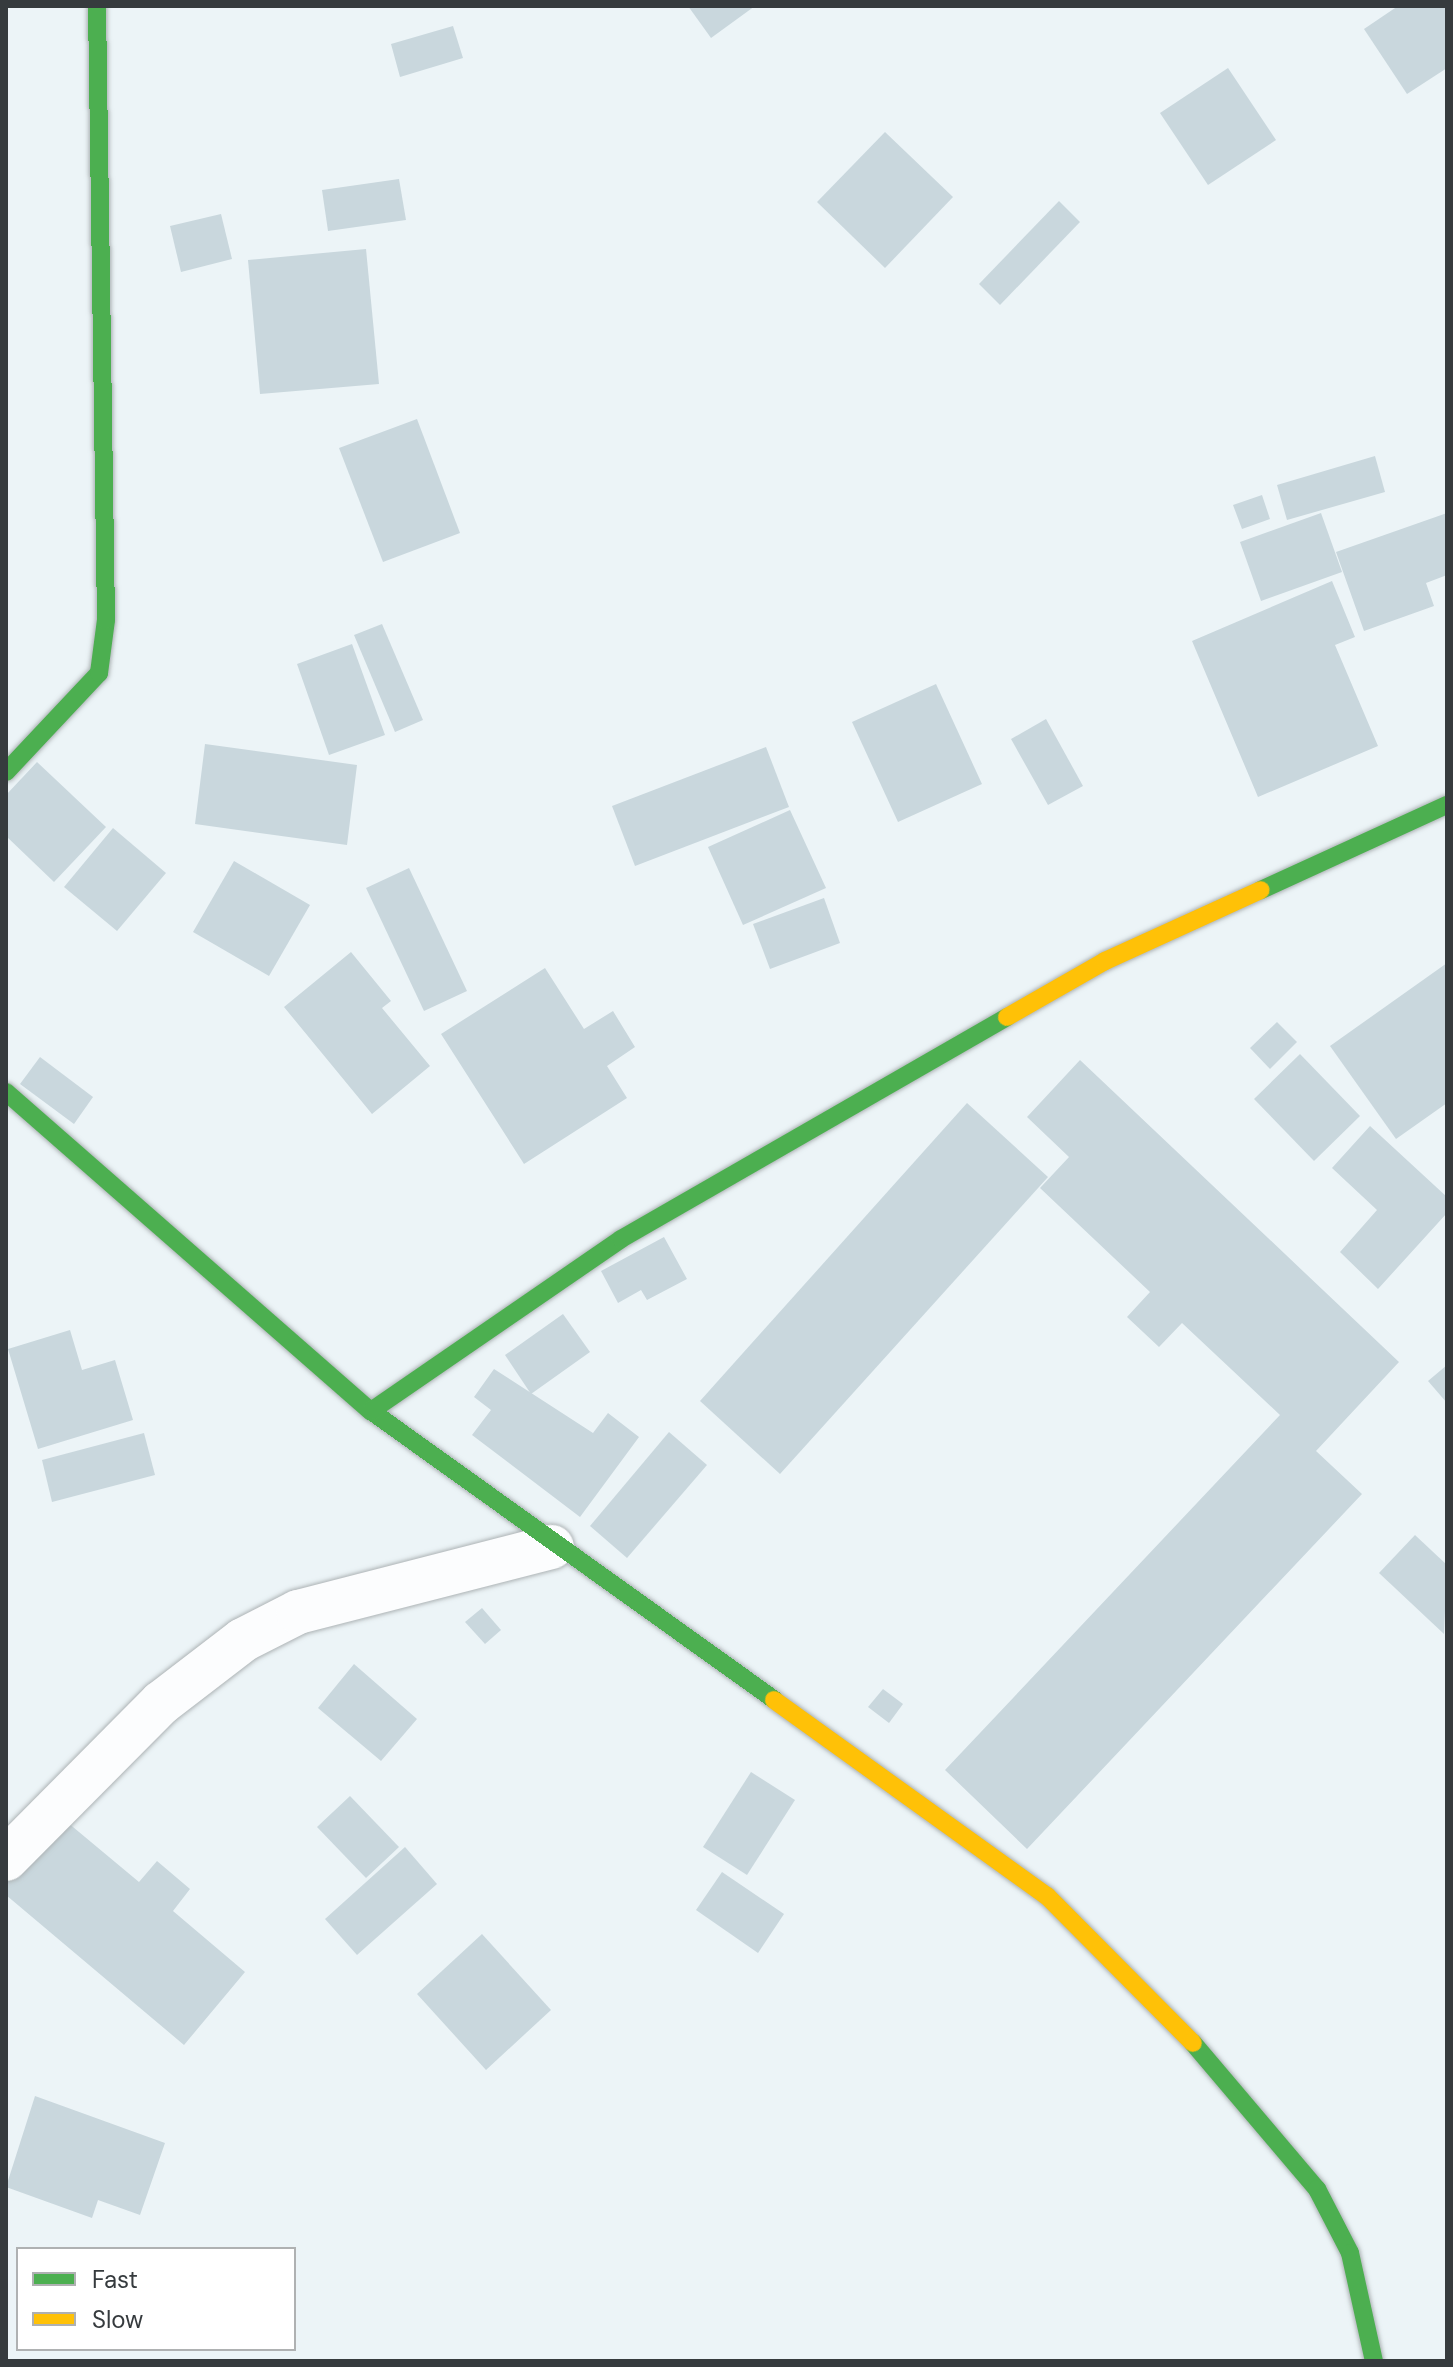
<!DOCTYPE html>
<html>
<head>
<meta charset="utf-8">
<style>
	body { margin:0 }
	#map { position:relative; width:1453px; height:2367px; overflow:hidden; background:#ecf4f7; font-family:"DM Sans",sans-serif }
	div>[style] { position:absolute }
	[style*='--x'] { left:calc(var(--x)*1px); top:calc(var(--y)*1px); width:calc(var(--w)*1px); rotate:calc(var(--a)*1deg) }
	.building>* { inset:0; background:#c9d7dd }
	.roads { filter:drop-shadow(0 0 2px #adb3b5) drop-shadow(0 0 2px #adb3b5) }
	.street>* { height:44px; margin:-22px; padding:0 22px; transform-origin:22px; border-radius:22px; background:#fcfdfe }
	.fast>* { height:18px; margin:-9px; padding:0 9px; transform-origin:9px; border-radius:9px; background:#4caf50 }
	.slow>* { height:18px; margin:-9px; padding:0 9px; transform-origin:9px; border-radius:9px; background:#ffc107 }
	span { translate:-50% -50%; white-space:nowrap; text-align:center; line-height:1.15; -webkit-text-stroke:8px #fff; paint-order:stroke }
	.frame { position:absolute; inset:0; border:8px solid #363b3e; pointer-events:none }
	.legend { position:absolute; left:16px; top:2247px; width:280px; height:104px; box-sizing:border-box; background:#fff; border:2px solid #afb1b2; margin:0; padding:10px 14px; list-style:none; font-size:24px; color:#363b3e }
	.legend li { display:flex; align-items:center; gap:16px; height:40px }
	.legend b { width:40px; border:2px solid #afb1b2 }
</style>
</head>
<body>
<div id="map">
	<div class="building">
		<div style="clip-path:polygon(688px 6px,755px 6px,711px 38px)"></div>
		<div style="clip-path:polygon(1398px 6px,1447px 6px,1447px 68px,1407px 94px,1364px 29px)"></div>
		<div style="clip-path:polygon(453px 26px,463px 58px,400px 77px,391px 44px)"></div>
		<div style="clip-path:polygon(1228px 68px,1276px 140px,1208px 185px,1160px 113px)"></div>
		<div style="clip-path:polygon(885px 132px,953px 197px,885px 268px,817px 202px)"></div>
		<div style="clip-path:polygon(399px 179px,406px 220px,328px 231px,322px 190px)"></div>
		<div style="clip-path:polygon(1059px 201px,1080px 222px,1000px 305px,979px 284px)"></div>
		<div style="clip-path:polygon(221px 214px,232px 259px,181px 272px,170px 226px)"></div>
		<div style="clip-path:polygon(366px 249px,379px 384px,260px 394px,248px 260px)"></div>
		<div style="clip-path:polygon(417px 419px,460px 533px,383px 562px,339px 448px)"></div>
		<div style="clip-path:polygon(1375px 456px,1385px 492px,1287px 520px,1277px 485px)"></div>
		<div style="clip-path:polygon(1262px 495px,1270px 519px,1242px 529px,1233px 505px)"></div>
		<div style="clip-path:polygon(1321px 513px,1342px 572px,1261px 601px,1240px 542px)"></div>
		<div style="clip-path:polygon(1447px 513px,1447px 575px,1426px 583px,1434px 606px,1364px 631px,1336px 552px)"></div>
		<div style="clip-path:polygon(1332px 581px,1355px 637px,1335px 645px,1378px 746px,1258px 797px,1192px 641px)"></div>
		<div style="clip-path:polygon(382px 624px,423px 720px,395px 732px,354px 635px)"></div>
		<div style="clip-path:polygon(352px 644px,385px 735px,329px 755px,297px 664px)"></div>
		<div style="clip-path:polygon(936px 684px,982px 784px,898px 822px,852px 722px)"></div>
		<div style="clip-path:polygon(1046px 719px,1083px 786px,1048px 805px,1011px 739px)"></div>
		<div style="clip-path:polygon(205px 744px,357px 765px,347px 845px,195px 824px)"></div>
		<div style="clip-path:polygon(766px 747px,789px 807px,635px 866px,612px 806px)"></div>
		<div style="clip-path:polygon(37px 762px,106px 827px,54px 882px,6px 836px,6px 795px)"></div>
		<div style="clip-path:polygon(790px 810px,826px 888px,743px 925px,708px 847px)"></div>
		<div style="clip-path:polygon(113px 828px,166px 873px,117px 931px,64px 887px)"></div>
		<div style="clip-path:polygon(234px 861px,310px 905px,269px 976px,193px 932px)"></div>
		<div style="clip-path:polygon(409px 868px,467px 991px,424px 1011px,366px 888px)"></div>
		<div style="clip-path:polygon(824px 898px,840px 943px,770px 969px,753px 924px)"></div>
		<div style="clip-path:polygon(351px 952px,391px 1001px,382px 1008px,430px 1066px,372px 1114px,284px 1007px)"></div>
		<div style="clip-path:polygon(1447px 963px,1447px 1103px,1396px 1139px,1330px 1046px)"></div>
		<div style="clip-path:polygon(545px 968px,584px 1029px,613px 1011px,635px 1047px,607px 1066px,627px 1098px,524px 1164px,441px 1034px)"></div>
		<div style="clip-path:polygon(1277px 1022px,1297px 1042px,1270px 1069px,1250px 1048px)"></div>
		<div style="clip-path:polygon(1300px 1054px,1360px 1116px,1314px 1161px,1254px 1099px)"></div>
		<div style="clip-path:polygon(40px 1057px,93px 1097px,74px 1124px,20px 1084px)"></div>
		<div style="clip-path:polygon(1080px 1060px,1399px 1362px,1316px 1451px,1362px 1494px,1027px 1849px,945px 1770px,1280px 1415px,1182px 1323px,1159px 1347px,1127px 1317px,1150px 1292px,1040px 1188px,1069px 1157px,1027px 1117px)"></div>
		<div style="clip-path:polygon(967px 1103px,1048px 1177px,780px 1474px,700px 1401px)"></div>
		<div style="clip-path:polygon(1370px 1126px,1447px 1197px,1447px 1213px,1378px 1289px,1340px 1252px,1377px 1210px,1332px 1168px)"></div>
		<div style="clip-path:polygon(664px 1237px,687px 1279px,647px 1300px,641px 1290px,618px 1303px,601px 1271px)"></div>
		<div style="clip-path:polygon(563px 1314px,590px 1352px,531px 1394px,505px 1355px)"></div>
		<div style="clip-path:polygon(70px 1330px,82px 1370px,115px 1360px,133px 1420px,38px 1449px,8px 1349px)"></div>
		<div style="clip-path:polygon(1447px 1365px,1447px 1403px,1428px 1381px)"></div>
		<div style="clip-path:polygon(494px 1369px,593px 1433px,608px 1413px,639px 1437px,580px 1517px,472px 1435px,491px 1410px,474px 1397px)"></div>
		<div style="clip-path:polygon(669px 1432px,707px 1465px,627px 1558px,590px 1526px)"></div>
		<div style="clip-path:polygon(144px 1433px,155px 1475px,52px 1502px,42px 1460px)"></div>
		<div style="clip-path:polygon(1415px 1535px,1447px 1565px,1444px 1634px,1379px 1573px)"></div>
		<div style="clip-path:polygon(482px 1608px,501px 1630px,485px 1644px,465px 1622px)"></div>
		<div style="clip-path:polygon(354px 1664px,417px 1719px,381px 1761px,318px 1708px)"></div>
		<div style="clip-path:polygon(883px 1689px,903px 1704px,889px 1723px,868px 1707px)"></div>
		<div style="clip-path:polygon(751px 1772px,795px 1800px,747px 1875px,703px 1847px)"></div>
		<div style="clip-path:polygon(350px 1796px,399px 1847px,366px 1878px,317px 1827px)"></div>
		<div style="clip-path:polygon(55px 1812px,139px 1882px,157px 1861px,190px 1889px,173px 1911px,245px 1972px,184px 2045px,6px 1895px,6px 1870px)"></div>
		<div style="clip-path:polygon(405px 1847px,437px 1884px,357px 1955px,325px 1919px)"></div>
		<div style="clip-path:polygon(722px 1872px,784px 1914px,758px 1953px,696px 1910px)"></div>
		<div style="clip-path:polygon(482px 1934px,551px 2010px,486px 2070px,417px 1994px)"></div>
		<div style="clip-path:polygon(35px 2096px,165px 2143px,140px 2215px,98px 2200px,92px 2218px,6px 2187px)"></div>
	</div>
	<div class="roads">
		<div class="street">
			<div style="--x:6;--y:1859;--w:220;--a:-45.2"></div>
			<div style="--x:161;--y:1703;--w:103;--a:-37.5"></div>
			<div style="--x:243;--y:1640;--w:62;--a:-27"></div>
			<div style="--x:298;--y:1612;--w:262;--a:-14.4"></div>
		</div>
		<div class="fast">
			<div style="--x:6;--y:772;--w:136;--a:-46.8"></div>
			<div style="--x:99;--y:673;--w:53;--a:-82.5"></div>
			<div style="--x:106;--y:620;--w:614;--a:-90.84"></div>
			<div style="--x:1261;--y:890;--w:205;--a:-24.6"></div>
			<div style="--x:6;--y:1092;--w:485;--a:41.2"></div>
			<div style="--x:371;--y:1411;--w:496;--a:35.6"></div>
			<div style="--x:371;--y:1411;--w:303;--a:-34.5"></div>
			<div style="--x:621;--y:1239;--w:445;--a:-29.9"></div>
			<div style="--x:1193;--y:2043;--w:192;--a:49.7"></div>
			<div style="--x:1317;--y:2189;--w:72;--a:62.7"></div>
			<div style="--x:1350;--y:2253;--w:111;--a:77.5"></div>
		</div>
		<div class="slow">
			<div style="--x:1007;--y:1017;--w:113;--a:-29.7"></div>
			<div style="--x:1105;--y:961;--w:171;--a:-24.5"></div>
			<div style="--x:774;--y:1700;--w:336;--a:35.7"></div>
			<div style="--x:1047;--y:1896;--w:207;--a:45.2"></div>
		</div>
	</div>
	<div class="frame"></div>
	<ul class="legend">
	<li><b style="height:10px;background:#4caf50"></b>Fast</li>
	<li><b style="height:10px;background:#ffc107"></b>Slow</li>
	</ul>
</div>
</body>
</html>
